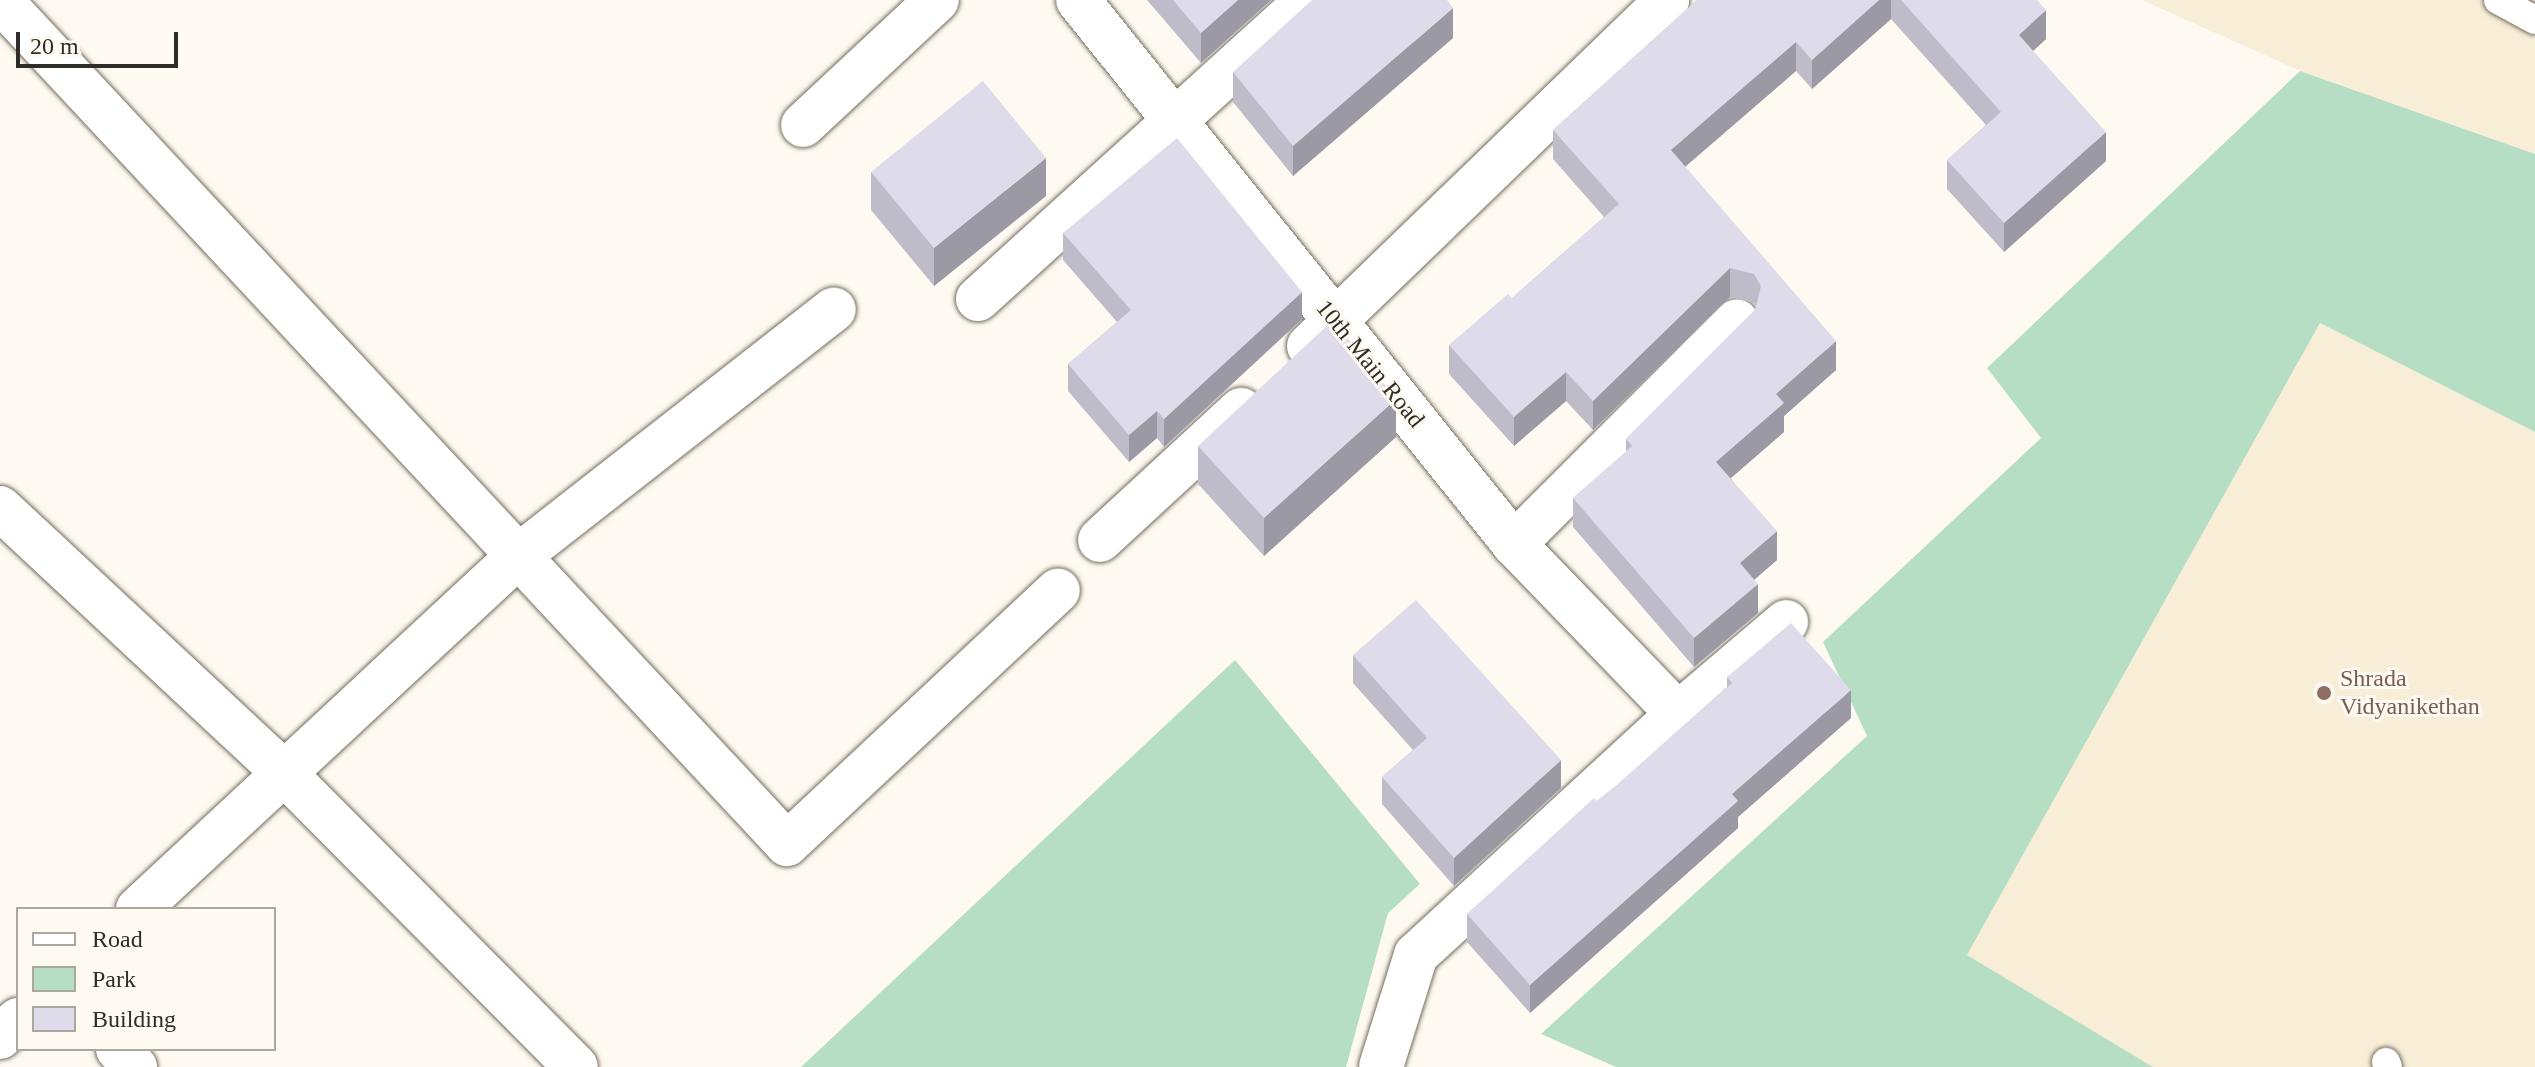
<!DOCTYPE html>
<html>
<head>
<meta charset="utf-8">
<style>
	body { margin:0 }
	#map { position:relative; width:2535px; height:1067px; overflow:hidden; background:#fffaf1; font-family:Georgia,serif }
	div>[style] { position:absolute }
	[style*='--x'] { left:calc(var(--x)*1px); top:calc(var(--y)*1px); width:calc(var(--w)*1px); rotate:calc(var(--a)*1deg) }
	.built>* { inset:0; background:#f8eed7 }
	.green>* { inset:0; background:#b6dec4 }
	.roads { filter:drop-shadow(0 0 2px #746d60) drop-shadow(0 0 2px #746d60) }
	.service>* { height:28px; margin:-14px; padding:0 14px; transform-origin:14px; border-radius:14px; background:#fff }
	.minor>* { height:44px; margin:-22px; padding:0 22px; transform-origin:22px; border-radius:22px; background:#fff }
	.tertiary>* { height:44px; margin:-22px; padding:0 22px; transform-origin:22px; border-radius:22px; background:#fff }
	.wall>* { inset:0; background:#bfbcc9 }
	.shaded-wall>* { inset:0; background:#9b99a4 }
	.building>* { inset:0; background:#dedbea }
	.dots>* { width:22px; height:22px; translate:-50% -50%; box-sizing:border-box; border:4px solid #fffaf1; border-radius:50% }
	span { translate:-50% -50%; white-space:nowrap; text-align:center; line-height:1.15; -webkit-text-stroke:6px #fffaf1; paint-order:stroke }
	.street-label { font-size:24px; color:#302d28 }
	.education-label { font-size:24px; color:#785e54 }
	.left { translate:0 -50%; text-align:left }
	.legend { position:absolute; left:16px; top:907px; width:260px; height:144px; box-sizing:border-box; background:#fffaf1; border:2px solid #aca8a1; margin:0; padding:10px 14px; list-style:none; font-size:24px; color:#302d28 }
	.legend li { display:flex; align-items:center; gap:16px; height:40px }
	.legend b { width:40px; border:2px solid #aca8a1 }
	.scale { position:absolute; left:16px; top:32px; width:162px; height:36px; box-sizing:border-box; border:4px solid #302d28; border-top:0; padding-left:10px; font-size:24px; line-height:28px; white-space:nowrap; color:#302d28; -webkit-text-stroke:6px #fffaf1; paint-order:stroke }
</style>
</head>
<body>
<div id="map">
	<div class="built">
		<div style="clip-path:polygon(2142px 0,2535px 0,2535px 154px,2300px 71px)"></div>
		<div style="clip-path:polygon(2320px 323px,2535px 432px,2535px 1067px,2153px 1067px,1967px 955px)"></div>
	</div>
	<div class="green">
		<div style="clip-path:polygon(2300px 71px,2535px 154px,2535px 432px,2320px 323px,1967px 955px,2153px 1067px,1616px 1067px,1541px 1034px,1867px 736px,1823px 642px,2041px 438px,1987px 368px)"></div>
		<div style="clip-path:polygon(1235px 660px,1420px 884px,1388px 913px,1346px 1067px,801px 1067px)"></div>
	</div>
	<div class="roads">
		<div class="service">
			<div style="--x:2498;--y:0;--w:42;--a:28.4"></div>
			<div style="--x:2386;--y:1062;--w:5;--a:68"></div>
		</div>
		<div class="minor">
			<div style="--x:0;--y:0;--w:1154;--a:47"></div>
			<div style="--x:787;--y:844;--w:371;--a:-43.1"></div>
			<div style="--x:803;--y:125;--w:183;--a:-43"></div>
			<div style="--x:978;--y:299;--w:445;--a:-42.2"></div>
			<div style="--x:1309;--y:346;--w:498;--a:-44"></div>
			<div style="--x:0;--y:508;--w:388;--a:43"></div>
			<div style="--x:284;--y:773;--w:414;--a:45.2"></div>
			<div style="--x:1100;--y:540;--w:192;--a:-42.7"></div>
			<div style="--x:1514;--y:544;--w:315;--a:-45"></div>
			<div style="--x:1678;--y:714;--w:142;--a:-40.4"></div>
			<div style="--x:138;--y:909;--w:517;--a:-42.88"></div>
			<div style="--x:517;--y:557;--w:402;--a:-38"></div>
			<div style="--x:0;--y:1037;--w:25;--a:-43"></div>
			<div style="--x:118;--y:1049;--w:25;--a:47"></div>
		</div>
		<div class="tertiary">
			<div style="--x:1078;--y:0;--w:697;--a:51.29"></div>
			<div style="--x:1514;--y:544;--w:236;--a:46"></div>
			<div style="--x:1678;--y:714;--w:356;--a:137.4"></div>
			<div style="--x:1416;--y:955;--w:117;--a:107.4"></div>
		</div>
	</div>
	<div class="wall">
		<div style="clip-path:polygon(1147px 0,1271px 0,1201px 63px)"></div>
		<div style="clip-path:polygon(1697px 0,2037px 0,2046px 39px,2033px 51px,2106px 161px,2004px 252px,1947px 189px,1947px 160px,1986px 125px,1891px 19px,1812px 89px,1796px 71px,1685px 167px,1836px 370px,1784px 416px,1784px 432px,1731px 478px,1777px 560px,1754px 580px,1758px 613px,1694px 667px,1573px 527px,1573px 498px,1626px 452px,1626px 439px,1755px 310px,1756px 306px,1754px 303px,1730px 297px,1593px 430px,1566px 401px,1514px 446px,1449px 374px,1449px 345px,1512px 298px,1604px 217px,1553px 159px,1553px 130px)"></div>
		<div style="clip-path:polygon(1453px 38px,1293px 176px,1233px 102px,1233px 72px)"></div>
		<div style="clip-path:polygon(871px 172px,1046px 196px,934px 286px,871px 210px)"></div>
		<div style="clip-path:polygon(1063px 233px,1302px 319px,1164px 447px,1157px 438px,1129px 462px,1068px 391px,1068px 364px,1117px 322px,1063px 260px)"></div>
		<div style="clip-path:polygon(1396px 437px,1264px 556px,1198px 484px,1198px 446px)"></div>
		<div style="clip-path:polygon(1353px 655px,1561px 788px,1454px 886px,1382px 804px,1382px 777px,1413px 750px,1353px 683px)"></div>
		<div style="clip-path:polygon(1727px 677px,1851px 718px,1738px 817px,1738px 828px,1530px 1013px,1467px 942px,1467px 914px,1597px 801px,1617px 785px,1727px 687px)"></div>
	</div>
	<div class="shaded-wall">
		<div style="clip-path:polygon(1238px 0,1271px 0,1201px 63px,1201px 33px)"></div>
		<div style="clip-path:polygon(1879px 0,1891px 0,1891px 19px,1812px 89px,1812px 60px)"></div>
		<div style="clip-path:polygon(1453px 8px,1453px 38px,1293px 176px,1293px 146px)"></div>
		<div style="clip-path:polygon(2046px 10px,2046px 39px,2019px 64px,2019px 35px)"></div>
		<div style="clip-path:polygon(1796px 42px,1796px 71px,1671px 179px,1671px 150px)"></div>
		<div style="clip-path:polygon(2106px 132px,2106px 161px,2004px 252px,2004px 223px)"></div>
		<div style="clip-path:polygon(1046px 158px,1046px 196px,934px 286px,934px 248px)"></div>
		<div style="clip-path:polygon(1730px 268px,1730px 297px,1593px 430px,1593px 401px)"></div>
		<div style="clip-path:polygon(1302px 292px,1302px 319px,1164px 447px,1164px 419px)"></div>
		<div style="clip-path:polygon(1836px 341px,1836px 370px,1784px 416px,1784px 432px,1716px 491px,1716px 462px,1776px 394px)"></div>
		<div style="clip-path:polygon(1566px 372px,1566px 401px,1514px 446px,1514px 417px)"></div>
		<div style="clip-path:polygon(1396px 399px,1396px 437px,1264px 556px,1264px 518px)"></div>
		<div style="clip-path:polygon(1157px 411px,1157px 438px,1129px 462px,1129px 435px)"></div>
		<div style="clip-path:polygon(1777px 531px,1777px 560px,1740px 592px,1740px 563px)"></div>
		<div style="clip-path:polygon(1758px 584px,1758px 613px,1694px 667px,1694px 638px)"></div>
		<div style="clip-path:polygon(1851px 690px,1851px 718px,1738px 817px,1738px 828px,1530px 1013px,1530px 985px,1732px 794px)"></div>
		<div style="clip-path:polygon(1561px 760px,1561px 788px,1454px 886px,1454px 858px)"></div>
	</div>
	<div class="building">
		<div style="clip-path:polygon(1173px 0,1238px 0,1201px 33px)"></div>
		<div style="clip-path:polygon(1312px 0,1447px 0,1453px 8px,1293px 146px,1233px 72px)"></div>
		<div style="clip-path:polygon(1697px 0,1879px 0,1812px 60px,1796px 42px,1671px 150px,1836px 341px,1776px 394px,1784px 403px,1716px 462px,1777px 531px,1740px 563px,1758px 584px,1694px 638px,1573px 498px,1632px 446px,1626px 439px,1755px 310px,1761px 286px,1754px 274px,1730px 268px,1593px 401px,1566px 372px,1514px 417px,1449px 345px,1508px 294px,1512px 298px,1619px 204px,1553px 130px)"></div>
		<div style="clip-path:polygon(1901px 0,2037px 0,2046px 10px,2019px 35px,2106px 132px,2004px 223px,1947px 160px,2001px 112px)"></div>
		<div style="clip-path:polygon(983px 81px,1046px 158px,934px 248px,871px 172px)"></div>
		<div style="clip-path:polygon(1177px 138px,1302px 292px,1164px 419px,1157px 411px,1129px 435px,1068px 364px,1131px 310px,1063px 233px)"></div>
		<div style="clip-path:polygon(1333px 320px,1396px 399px,1264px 518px,1198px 446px)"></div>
		<div style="clip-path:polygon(1416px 600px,1561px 760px,1454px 858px,1382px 777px,1427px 738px,1353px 655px)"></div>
		<div style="clip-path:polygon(1791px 623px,1851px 690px,1732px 794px,1738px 801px,1530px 985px,1467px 914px,1594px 798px,1597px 801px,1617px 785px,1732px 683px,1727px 677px)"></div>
	</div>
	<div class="dots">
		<div style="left:2324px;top:693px;background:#8d6e63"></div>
	</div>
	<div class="street-label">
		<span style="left:1370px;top:364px;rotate:51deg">10th Main Road</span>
	</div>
	<div class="education-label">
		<span class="left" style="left:2340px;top:693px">Shrada<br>Vidyanikethan</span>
	</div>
	<ul class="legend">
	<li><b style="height:10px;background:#fff"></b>Road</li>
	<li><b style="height:22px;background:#b6dec4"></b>Park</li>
	<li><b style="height:22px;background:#dedbea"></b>Building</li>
	</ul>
	<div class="scale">20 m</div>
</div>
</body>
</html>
